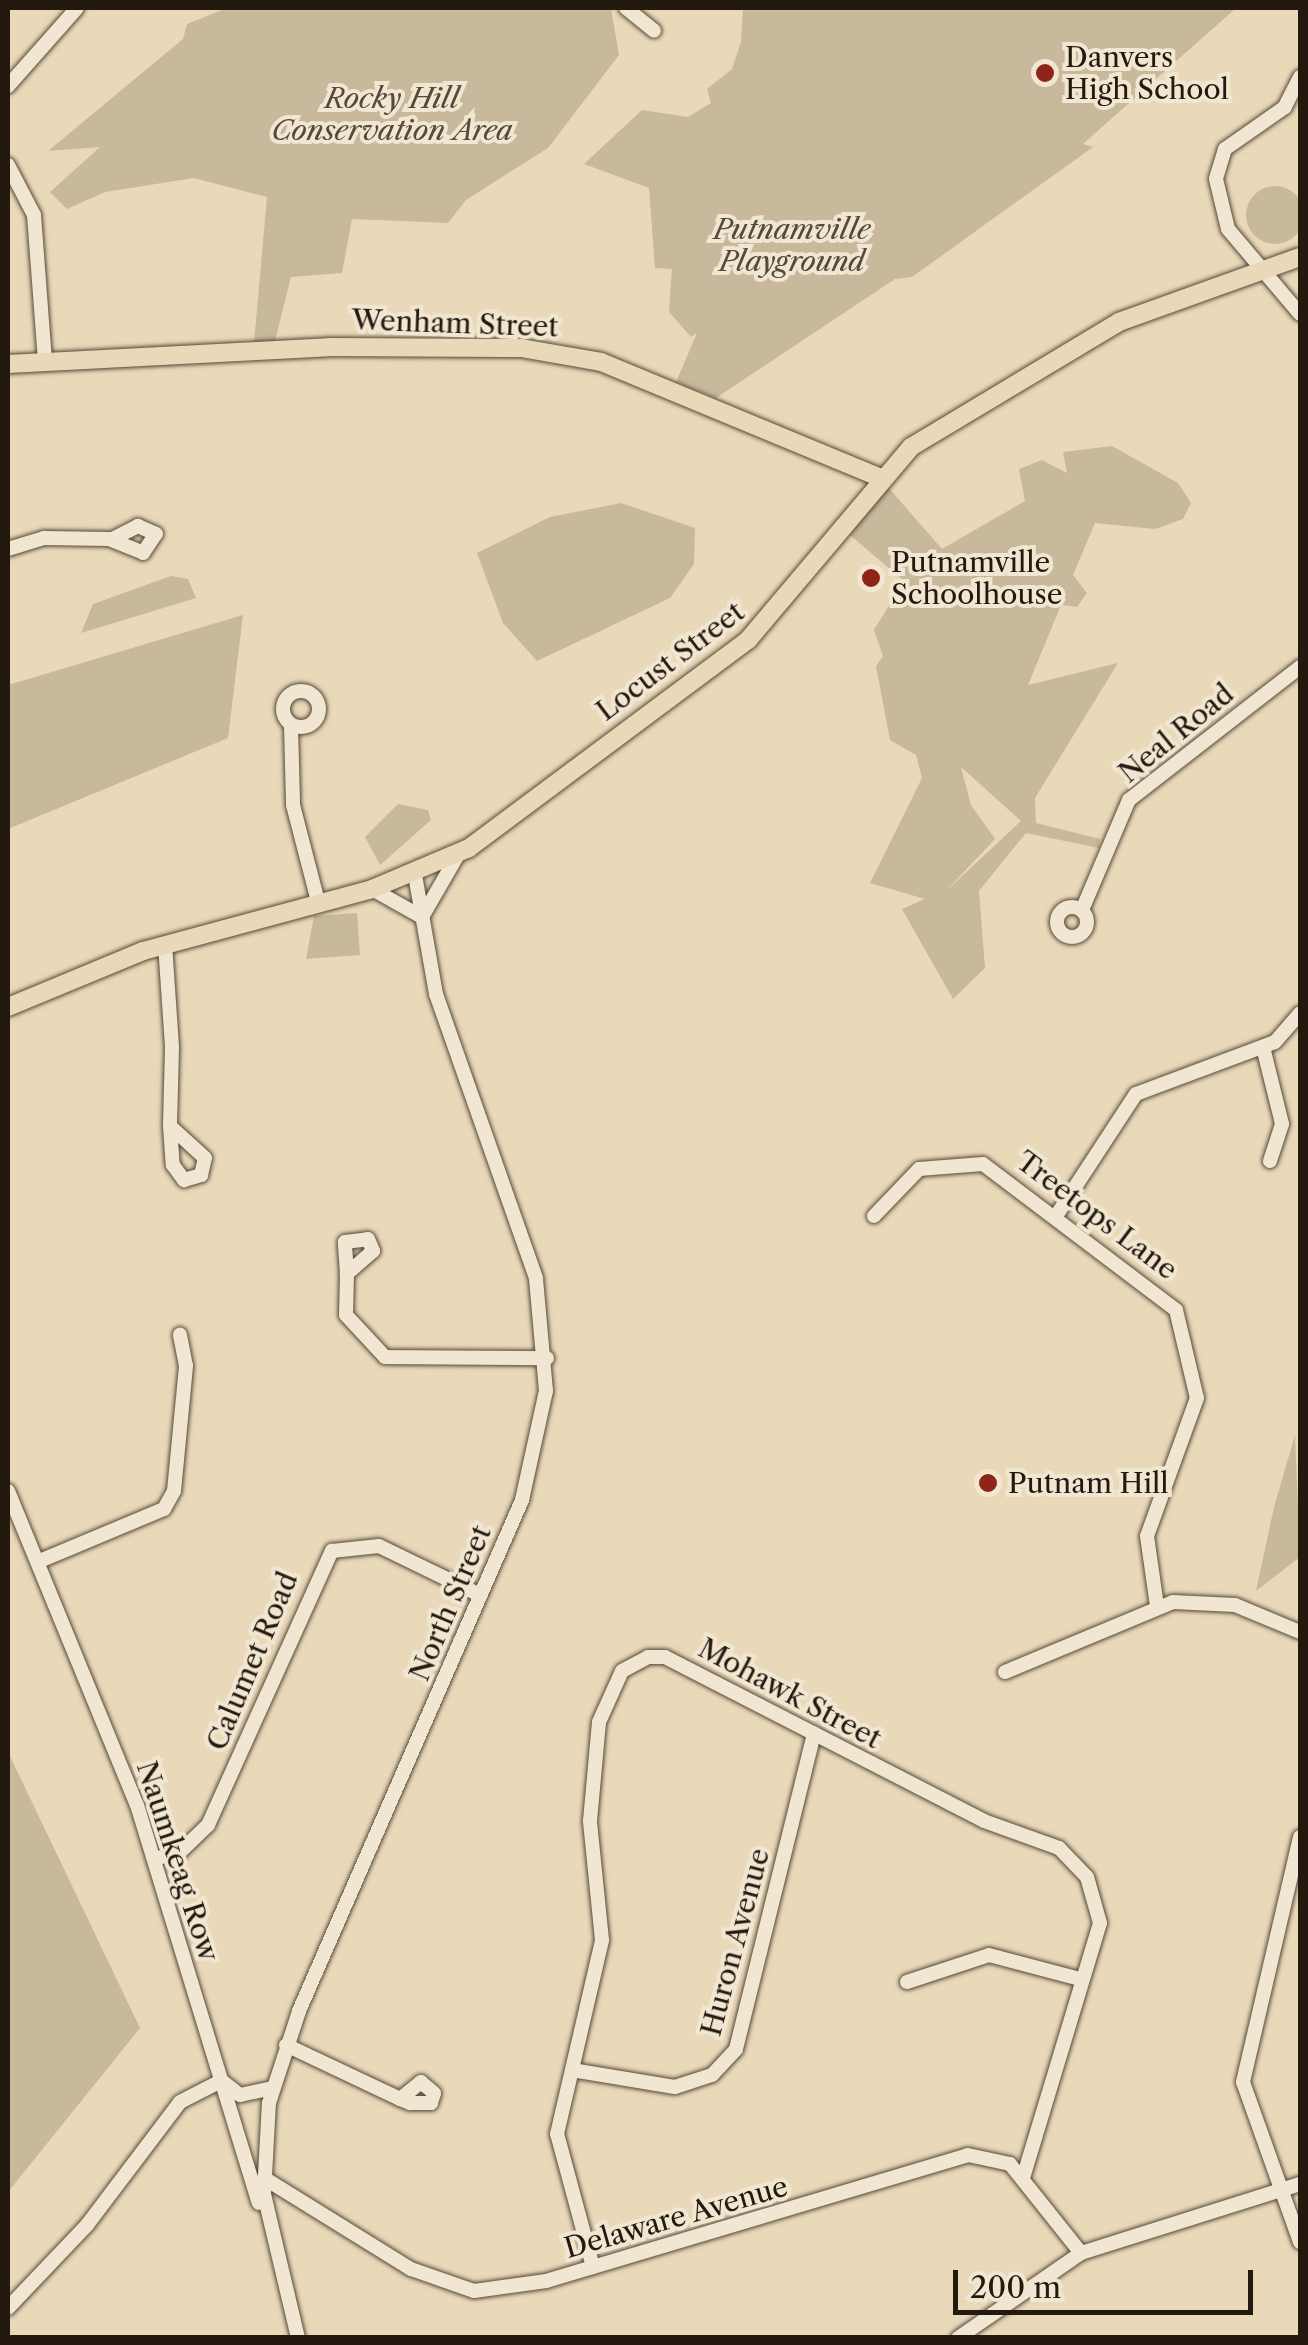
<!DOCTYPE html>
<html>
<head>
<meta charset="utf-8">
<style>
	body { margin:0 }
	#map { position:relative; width:1308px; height:2345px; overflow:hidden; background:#ead9b9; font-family:"Libre Caslon Text",serif }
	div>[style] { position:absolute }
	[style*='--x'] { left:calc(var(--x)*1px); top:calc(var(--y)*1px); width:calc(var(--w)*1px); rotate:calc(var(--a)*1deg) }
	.green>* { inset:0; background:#c8b89c }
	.round { border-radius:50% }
	.roads { filter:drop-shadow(0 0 2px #554939) drop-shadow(0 0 2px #554939) }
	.minor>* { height:14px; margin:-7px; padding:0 7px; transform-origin:7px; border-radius:7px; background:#f1e6d2 }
	.minor>.ring { margin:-7px; padding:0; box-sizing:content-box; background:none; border:14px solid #f1e6d2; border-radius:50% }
	.major>* { height:18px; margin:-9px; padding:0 9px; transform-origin:9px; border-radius:9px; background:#ead9b9 }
	.dots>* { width:28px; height:28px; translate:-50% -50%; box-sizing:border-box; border:5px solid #f1e6d2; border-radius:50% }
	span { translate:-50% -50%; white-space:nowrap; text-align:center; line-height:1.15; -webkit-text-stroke:8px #f1e6d2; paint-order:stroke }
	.poi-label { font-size:28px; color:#23190e }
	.left { translate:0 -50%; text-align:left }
	.park-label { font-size:28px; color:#554939; font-style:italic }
	.street-label { font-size:28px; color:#23190e }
	.frame { position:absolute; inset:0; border:10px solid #23190e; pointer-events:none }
	.scale { position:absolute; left:953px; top:2270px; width:300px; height:45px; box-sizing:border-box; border:5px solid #23190e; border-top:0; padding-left:12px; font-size:30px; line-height:35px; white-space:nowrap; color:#23190e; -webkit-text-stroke:8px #f1e6d2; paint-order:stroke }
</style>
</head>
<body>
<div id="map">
	<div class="green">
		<div style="clip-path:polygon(227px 8px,611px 8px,619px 55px,548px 148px,466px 200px,448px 223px,352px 219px,342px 273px,291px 277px,275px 341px,254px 343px,267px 197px,194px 178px,105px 192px,67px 209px,50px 192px,100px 147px,48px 151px,183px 39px,187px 24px)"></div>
		<div style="clip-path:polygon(743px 8px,1236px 8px,1083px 144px,1093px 147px,912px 277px,895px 279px,716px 398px,676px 382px,697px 333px,691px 337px,669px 312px,672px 269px,655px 268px,649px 188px,584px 164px,642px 110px,688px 117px,711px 103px,707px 89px,732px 69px,741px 42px)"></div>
		<div class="round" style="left:1246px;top:186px;width:58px;height:58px"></div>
		<div style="clip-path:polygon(evenodd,1112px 446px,1178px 483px,1191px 503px,1183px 519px,1155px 529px,1095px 523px,1073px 575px,1087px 593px,1077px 607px,1061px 605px,1028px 685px,1118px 663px,1035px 798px,1036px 823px,1100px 839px,1099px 848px,1026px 833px,979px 891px,985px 968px,953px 999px,902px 909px,925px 899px,870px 883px,922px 778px,916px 755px,890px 740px,876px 666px,883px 656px,874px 630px,904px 581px,850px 535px,887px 486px,942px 549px,1025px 501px,1019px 469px,1042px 460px,1067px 473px,1063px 452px,1112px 446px,961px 767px,1021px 821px,946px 891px,995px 839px,971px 805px,961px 767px)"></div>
		<div style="clip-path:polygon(621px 503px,695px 528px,694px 564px,670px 598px,537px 661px,503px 623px,477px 553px,550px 517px)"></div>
		<div style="clip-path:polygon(171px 576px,188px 579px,196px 598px,81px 633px,93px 604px)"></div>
		<div style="clip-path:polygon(243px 615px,228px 738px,8px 829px,8px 685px)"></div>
		<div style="clip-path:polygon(398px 804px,428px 810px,431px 820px,380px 865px,365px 837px)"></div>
		<div style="clip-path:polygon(357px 913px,360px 955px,306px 959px,314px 916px)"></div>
		<div style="clip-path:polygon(1295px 1435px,1300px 1557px,1256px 1591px,1274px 1507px)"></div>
		<div style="clip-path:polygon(8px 1752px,140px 2028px,8px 2192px)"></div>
	</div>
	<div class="roads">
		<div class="minor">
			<div style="--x:626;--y:8;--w:36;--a:39"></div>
			<div style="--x:1300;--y:77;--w:34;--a:117"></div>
			<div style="--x:1285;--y:107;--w:73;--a:145"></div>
			<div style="--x:1225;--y:149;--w:31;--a:107"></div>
			<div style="--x:1216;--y:179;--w:51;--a:76.5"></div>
			<div style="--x:1228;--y:229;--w:111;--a:49.7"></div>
			<div style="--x:8;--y:86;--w:104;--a:-48.5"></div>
			<div style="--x:8;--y:165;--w:56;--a:62.5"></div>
			<div style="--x:34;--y:215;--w:146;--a:85.7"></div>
			<div style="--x:8;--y:549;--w:38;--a:-17"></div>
			<div style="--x:44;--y:538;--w:65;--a:0.9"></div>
			<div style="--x:109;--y:539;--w:37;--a:22"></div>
			<div style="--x:143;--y:553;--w:23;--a:-56"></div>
			<div style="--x:156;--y:534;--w:20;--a:-156"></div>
			<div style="--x:138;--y:526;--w:28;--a:153"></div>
			<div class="ring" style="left:283px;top:691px;width:22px;height:22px"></div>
			<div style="--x:291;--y:726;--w:79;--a:88.5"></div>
			<div style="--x:293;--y:805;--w:100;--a:75.5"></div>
			<div style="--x:372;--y:889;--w:57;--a:29.2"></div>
			<div style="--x:422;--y:917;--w:74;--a:-60"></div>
			<div class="ring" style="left:1057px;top:907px;width:16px;height:16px"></div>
			<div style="--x:1082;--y:910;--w:120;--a:-66.9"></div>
			<div style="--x:1129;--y:800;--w:217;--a:-37.9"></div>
			<div style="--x:165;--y:944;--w:104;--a:86.1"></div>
			<div style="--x:172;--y:1048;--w:78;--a:91.5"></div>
			<div style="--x:170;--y:1126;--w:39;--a:86"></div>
			<div style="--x:173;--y:1165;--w:19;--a:54"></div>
			<div style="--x:184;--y:1180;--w:18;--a:-16"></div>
			<div style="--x:201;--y:1175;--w:17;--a:-77"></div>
			<div style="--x:205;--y:1158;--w:47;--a:-137.6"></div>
			<div style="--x:1263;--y:1047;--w:79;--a:76.1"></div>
			<div style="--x:1282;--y:1124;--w:39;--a:108"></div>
			<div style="--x:1058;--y:1213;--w:142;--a:-56.8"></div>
			<div style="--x:1136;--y:1094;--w:148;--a:-20.5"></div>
			<div style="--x:1275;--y:1042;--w:38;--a:-49"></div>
			<div style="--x:874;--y:1216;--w:65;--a:-46.2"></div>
			<div style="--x:919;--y:1169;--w:64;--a:-4.5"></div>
			<div style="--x:983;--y:1164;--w:242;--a:37.1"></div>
			<div style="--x:1176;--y:1310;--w:90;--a:76.6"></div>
			<div style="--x:1197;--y:1398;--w:147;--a:109.9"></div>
			<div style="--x:1147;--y:1536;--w:71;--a:81.9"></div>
			<div style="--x:347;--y:1274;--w:32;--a:-94"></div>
			<div style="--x:345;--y:1242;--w:23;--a:-7"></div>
			<div style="--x:368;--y:1239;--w:13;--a:67"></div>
			<div style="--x:373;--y:1251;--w:35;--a:139"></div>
			<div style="--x:347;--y:1274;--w:41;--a:91.4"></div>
			<div style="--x:346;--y:1315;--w:57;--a:47.1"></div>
			<div style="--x:385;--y:1357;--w:162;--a:0.4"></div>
			<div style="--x:8;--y:1491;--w:339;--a:67.7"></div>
			<div style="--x:137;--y:1805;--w:416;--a:73"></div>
			<div style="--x:42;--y:1560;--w:132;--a:-22.7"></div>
			<div style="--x:164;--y:1509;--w:21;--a:-61"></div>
			<div style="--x:174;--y:1491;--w:126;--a:-84.5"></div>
			<div style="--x:186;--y:1366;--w:32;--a:-101"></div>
			<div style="--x:1005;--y:1672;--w:182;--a:-22.6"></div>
			<div style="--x:1173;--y:1602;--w:62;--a:2.8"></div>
			<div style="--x:1235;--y:1605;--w:70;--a:22.6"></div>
			<div style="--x:1300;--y:1837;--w:252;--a:103.1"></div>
			<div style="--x:1243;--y:2082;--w:170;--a:70.4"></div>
			<div style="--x:154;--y:1859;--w:27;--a:-15"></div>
			<div style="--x:180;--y:1852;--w:39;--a:-44"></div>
			<div style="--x:208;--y:1825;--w:301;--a:-65.7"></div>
			<div style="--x:332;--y:1551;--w:47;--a:-6.1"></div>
			<div style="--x:379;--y:1546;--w:112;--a:25.9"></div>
			<div style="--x:907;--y:1982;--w:86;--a:-18.2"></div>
			<div style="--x:989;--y:1955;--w:94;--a:14.8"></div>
			<div style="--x:286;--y:2045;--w:126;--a:25.3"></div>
			<div style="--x:400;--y:2099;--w:11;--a:22"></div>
			<div style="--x:410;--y:2103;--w:21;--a:0"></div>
			<div style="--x:431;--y:2103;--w:10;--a:-73"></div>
			<div style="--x:434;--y:2093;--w:17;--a:-140"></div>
			<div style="--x:421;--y:2082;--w:27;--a:141"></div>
			<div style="--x:572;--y:2070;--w:104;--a:9.4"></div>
			<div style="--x:675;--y:2087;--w:39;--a:-18"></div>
			<div style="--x:712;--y:2075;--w:35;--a:-47"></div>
			<div style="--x:736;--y:2049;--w:325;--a:-76.1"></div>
			<div style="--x:222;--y:2081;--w:23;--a:38"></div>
			<div style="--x:240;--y:2095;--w:34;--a:-12"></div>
			<div style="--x:264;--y:2178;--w:173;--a:31.8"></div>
			<div style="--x:411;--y:2269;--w:67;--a:19.2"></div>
			<div style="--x:474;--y:2291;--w:73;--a:-7.9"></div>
			<div style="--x:546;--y:2281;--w:440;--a:-16.6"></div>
			<div style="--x:968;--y:2155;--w:43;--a:12.1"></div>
			<div style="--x:1010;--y:2164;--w:114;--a:51.4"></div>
			<div style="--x:593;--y:2267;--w:138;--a:-105.1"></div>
			<div style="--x:557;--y:2134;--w:199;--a:-76.9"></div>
			<div style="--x:602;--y:1940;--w:120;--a:-95.8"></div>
			<div style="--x:590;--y:1821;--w:99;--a:-84.8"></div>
			<div style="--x:599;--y:1722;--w:56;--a:-65.7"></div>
			<div style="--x:622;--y:1671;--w:30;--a:-28"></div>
			<div style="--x:648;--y:1657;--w:17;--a:0"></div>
			<div style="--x:665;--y:1657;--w:359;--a:27.2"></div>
			<div style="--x:984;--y:1821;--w:80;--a:19.8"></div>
			<div style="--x:1059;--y:1848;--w:40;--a:46"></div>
			<div style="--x:1087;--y:1877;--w:48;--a:74.2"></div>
			<div style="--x:1100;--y:1923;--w:266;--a:106.8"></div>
			<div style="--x:8;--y:2308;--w:115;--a:-46.4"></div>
			<div style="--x:87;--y:2225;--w:154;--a:-52.9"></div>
			<div style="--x:180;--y:2102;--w:46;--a:-27.1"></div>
			<div style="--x:298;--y:2338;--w:148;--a:-103.3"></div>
			<div style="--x:264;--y:2194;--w:91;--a:-86.9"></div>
			<div style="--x:269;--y:2103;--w:97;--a:-71.9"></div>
			<div style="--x:299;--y:2011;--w:558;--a:-66.42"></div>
			<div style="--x:522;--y:1500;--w:112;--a:-77.6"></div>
			<div style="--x:546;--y:1391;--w:113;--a:-95.1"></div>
			<div style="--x:536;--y:1278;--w:301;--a:-109.4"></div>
			<div style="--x:436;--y:994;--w:121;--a:-100"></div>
			<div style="--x:958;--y:2338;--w:150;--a:-34.6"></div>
			<div style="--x:1081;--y:2253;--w:230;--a:-17.5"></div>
		</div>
		<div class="major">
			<div style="--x:8;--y:364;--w:321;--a:-3"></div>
			<div style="--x:329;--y:347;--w:192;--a:0.3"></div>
			<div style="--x:521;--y:348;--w:81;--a:9.9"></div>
			<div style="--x:601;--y:362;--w:300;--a:22.5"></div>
			<div style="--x:8;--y:1007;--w:146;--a:-22.5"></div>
			<div style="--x:143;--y:951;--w:237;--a:-15.1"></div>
			<div style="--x:372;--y:889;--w:105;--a:-22.9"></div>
			<div style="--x:469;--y:848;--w:348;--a:-36.7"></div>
			<div style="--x:748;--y:640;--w:253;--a:-49.8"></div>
			<div style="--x:911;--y:447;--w:243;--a:-31"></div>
			<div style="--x:1119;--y:322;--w:192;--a:-19.8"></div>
		</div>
	</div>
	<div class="dots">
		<div style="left:1045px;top:73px;background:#8f2418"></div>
		<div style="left:871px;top:578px;background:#8f2418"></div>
		<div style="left:988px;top:1483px;background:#8f2418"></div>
	</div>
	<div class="poi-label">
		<span class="left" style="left:1065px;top:73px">Danvers<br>High School</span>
		<span class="left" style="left:891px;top:578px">Putnamville<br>Schoolhouse</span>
		<span class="left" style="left:1008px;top:1483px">Putnam Hill</span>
	</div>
	<div class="park-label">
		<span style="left:392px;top:114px">Rocky Hill<br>Conservation Area</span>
		<span style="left:792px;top:245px">Putnamville<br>Playground</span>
	</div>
	<div class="street-label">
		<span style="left:455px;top:323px;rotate:2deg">Wenham Street</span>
		<span style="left:670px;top:661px;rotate:-37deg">Locust Street</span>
		<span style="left:1176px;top:733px;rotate:-39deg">Neal Road</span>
		<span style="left:1097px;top:1215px;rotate:37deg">Treetops Lane</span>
		<span style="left:450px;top:1603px;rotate:-67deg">North Street</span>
		<span style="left:252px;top:1661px;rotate:-67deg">Calumet Road</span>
		<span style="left:790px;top:1693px;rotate:28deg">Mohawk Street</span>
		<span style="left:178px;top:1861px;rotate:72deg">Naumkeag Row</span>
		<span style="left:735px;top:1942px;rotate:-75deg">Huron Avenue</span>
		<span style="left:676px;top:2217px;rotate:-16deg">Delaware Avenue</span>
	</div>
	<div class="frame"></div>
	<div class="scale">200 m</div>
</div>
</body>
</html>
